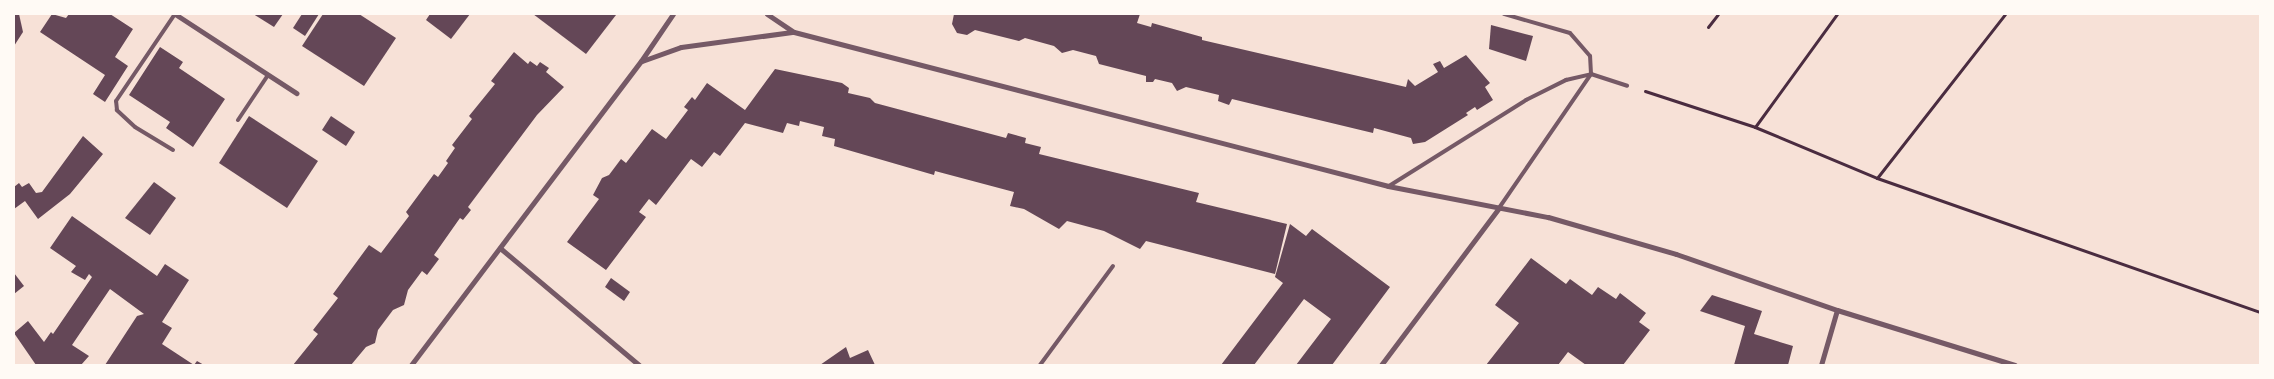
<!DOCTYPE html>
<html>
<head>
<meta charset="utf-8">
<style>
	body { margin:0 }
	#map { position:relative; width:2274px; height:379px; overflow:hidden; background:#f7e1d7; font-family:"Sofia Sans Condensed",sans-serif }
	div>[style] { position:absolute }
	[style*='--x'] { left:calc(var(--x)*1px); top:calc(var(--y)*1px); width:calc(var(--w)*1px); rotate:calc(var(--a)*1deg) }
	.building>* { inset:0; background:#644757 }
	.path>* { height:3px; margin:-1.5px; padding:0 1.5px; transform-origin:1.5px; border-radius:1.5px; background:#4a2c40 }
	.service>* { height:4px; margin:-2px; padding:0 2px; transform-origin:2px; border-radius:2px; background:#755966 }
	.minor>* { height:5px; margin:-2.5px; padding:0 2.5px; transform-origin:2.5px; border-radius:2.5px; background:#755966 }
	span { translate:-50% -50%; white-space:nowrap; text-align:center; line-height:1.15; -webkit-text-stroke:4px #fffaf5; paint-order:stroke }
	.frame { position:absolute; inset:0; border:15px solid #fffaf5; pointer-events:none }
</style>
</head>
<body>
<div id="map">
	<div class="building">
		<div style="clip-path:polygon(14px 14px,19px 14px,23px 32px,14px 46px)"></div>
		<div style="clip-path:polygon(52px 14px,66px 18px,69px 14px,110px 14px,133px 29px,115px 57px,128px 66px,105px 102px,93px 94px,105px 75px,40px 32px)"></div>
		<div style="clip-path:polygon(253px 14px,283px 14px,274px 27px)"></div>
		<div style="clip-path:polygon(302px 14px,319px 14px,305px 36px,293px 28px)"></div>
		<div style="clip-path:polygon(323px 14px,359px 14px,396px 38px,364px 86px,302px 46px)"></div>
		<div style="clip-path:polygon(430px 14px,470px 14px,451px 39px,426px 20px)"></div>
		<div style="clip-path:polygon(533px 14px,614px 14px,616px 15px,586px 54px)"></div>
		<div style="clip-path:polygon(954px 14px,1140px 14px,1137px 23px,1151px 27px,1152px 23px,1202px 37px,1202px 40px,1406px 87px,1408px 79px,1415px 86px,1438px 72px,1433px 64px,1440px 61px,1444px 68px,1466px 55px,1490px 83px,1485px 87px,1493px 100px,1477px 110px,1475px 107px,1466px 113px,1468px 115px,1425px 142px,1413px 144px,1411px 138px,1374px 128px,1373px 133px,1232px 99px,1229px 105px,1218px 101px,1219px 95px,1186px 87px,1177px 91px,1172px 83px,1155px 79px,1153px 82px,1146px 82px,1146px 76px,1099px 64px,1096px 56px,1073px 50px,1062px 53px,1054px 46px,1025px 38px,1019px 41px,975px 30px,967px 35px,957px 33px,952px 24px)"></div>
		<div style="clip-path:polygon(1491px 25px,1533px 36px,1526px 61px,1489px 49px)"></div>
		<div style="clip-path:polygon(160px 47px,183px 62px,179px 68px,225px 99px,193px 147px,166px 128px,170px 122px,129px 95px)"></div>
		<div style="clip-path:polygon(514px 52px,528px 64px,530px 61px,537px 66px,540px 62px,549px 68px,546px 72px,564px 87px,537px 115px,468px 207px,471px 210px,463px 220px,460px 218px,434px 255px,439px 259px,427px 275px,422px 271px,408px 290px,404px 305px,393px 310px,378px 330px,375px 343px,366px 347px,351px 365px,293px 365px,318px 334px,313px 330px,338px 298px,333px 294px,369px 245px,381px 253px,409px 216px,406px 212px,434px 174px,438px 177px,448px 163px,446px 161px,455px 148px,452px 145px,472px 119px,469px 116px,495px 84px,491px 81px)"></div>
		<div style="clip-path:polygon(775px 69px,842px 83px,849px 88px,848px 93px,870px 98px,875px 103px,1006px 138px,1008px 133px,1026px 138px,1025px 143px,1041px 147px,1039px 154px,1199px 193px,1196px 202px,1287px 224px,1275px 274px,1146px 241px,1140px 249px,1104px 231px,1067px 221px,1059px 229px,1024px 209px,1010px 206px,1014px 192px,935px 171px,934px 175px,834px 146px,835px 139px,822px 136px,824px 127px,800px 121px,799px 126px,787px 123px,783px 133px,745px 123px,720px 156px,714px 152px,702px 167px,691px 159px,656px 205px,649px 199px,639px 212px,646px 217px,606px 270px,567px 242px,599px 199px,593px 195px,602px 178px,609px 175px,621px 159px,626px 163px,652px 129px,666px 139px,688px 110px,684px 107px,692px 97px,695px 100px,707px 83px,745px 110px)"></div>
		<div style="clip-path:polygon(249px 116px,318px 161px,287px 208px,219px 163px)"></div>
		<div style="clip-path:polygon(331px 116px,355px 132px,346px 146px,322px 130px)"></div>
		<div style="clip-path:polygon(83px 136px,103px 154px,70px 194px,38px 219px,25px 201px,14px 209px,14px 187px,19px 183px,22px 187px,29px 183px,36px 193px,42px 192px)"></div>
		<div style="clip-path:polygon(154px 182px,176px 198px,150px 235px,125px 218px)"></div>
		<div style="clip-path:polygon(72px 216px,157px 276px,165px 264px,189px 280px,162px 322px,172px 328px,162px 344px,194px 365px,197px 361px,204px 365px,105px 365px,137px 316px,144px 314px,110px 289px,72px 345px,89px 356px,81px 365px,36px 365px,14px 333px,28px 321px,44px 342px,51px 332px,53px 334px,92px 277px,89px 274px,85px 280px,71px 272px,76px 266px,50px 248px)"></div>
		<div style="clip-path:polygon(1290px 224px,1306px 236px,1312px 229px,1390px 287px,1332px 365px,1296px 365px,1331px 319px,1304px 299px,1254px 365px,1221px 365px,1283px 283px,1275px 277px)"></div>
		<div style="clip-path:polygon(1531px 258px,1566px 284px,1570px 279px,1592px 295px,1598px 287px,1616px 299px,1620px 293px,1646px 313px,1639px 322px,1650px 330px,1623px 365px,1586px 365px,1568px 352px,1558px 365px,1486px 365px,1519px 323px,1495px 305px)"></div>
		<div style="clip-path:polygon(14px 273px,24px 286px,14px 294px)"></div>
		<div style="clip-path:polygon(611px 278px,630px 292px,624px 301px,605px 287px)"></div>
		<div style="clip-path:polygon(1712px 295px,1762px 311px,1754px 334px,1793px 346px,1788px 365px,1734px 365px,1745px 326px,1700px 311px)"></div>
		<div style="clip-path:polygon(846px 347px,850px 358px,868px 350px,875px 365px,879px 365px,820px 365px)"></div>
	</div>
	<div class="path">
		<div style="--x:1708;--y:27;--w:16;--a:-52"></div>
		<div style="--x:1645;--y:91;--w:116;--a:18.1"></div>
		<div style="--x:1755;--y:127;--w:132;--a:22.7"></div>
		<div style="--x:1877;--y:178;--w:406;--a:19.3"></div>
		<div style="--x:1755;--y:127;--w:140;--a:-54"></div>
		<div style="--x:1877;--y:178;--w:208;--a:-52"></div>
	</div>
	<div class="service">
		<div style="--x:238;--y:120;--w:54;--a:-56.3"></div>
		<div style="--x:173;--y:150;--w:44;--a:-148.8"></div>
		<div style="--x:135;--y:127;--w:25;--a:-137"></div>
		<div style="--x:117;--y:110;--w:9;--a:-96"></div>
		<div style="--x:116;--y:101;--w:105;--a:-55.9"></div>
		<div style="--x:1389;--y:186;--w:162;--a:-32.1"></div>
		<div style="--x:1526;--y:100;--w:45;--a:-26.6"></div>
		<div style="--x:1566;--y:80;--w:26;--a:-13"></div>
		<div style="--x:1591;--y:74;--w:38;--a:18"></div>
		<div style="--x:1499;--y:208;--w:163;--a:-55.5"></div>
		<div style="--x:1591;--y:74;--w:18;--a:-93"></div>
		<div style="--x:1590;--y:56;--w:30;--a:-131"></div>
		<div style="--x:1570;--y:33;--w:69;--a:-163.9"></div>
		<div style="--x:1040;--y:365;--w:123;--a:-53.6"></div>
	</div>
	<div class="minor">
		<div style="--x:175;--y:14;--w:145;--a:33.1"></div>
		<div style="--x:767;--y:14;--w:32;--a:34"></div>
		<div style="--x:794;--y:32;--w:614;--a:14.53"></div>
		<div style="--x:1388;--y:186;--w:163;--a:11"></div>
		<div style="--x:1548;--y:217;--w:133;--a:16.1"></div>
		<div style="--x:1676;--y:254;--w:170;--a:19.2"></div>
		<div style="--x:1837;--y:310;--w:186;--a:17.2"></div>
		<div style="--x:642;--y:61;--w:41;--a:-19.7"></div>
		<div style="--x:681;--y:47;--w:112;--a:-7.7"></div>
		<div style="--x:500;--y:248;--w:182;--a:40.1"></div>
		<div style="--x:411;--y:365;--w:381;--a:-52.9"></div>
		<div style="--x:641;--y:61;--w:57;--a:-55.8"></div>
		<div style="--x:1381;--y:365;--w:196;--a:-53.1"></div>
		<div style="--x:1821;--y:365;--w:57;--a:-73.8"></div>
	</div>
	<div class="frame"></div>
</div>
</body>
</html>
